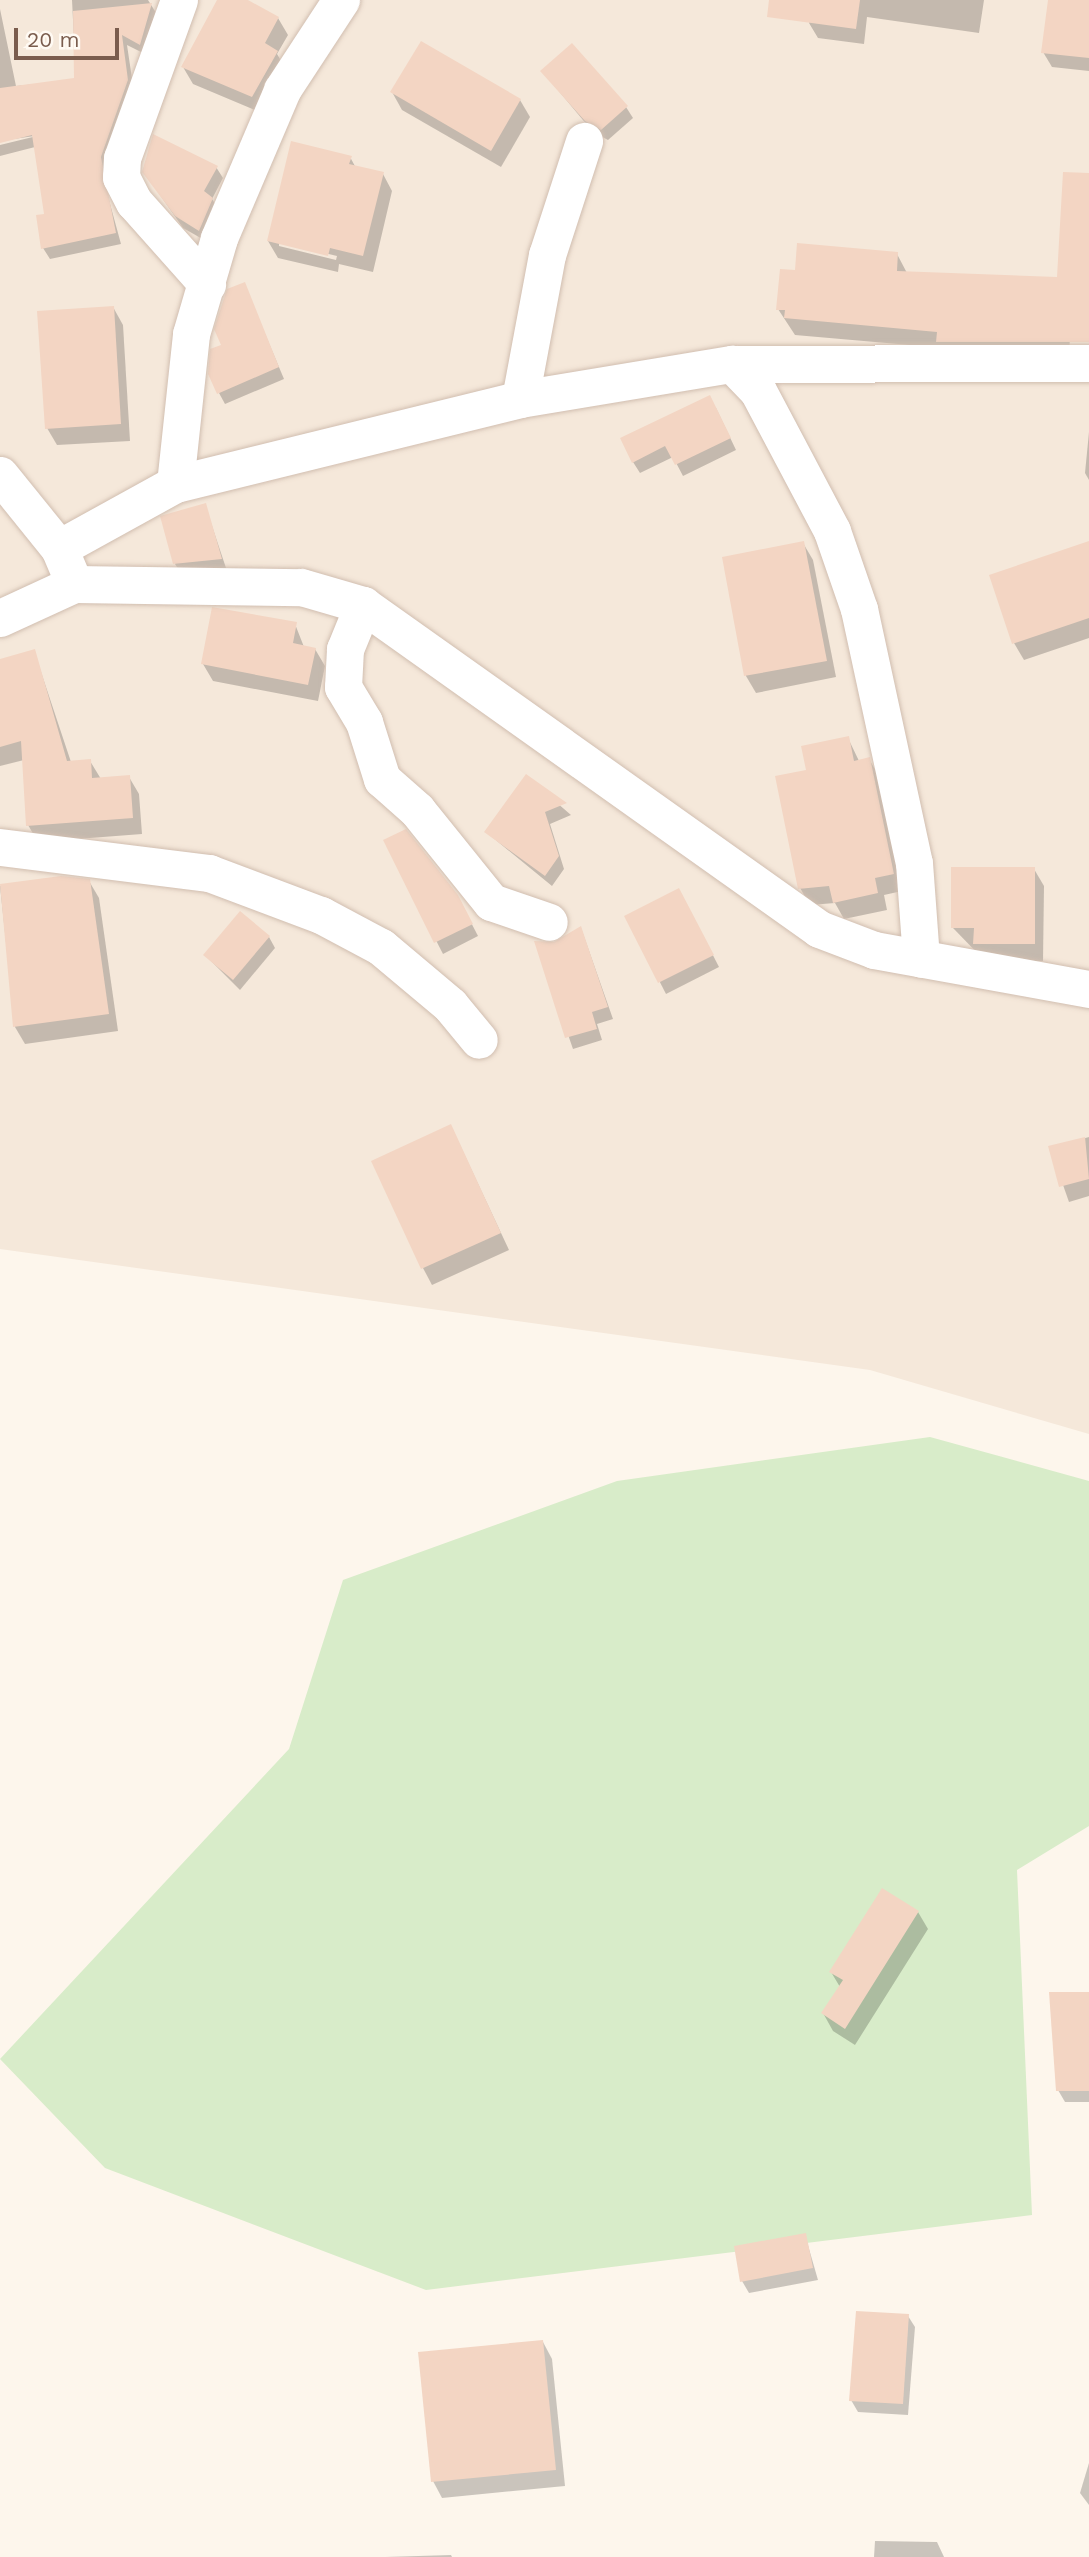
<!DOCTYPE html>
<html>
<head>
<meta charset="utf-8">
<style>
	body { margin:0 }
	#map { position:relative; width:1089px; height:2557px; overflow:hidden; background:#fdf6ec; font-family:"Work Sans",sans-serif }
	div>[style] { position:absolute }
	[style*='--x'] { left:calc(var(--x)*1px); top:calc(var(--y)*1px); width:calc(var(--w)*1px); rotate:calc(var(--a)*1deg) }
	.residential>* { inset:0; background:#f5e8da }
	.green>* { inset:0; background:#d8ecc9 }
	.shadow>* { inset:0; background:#0003 }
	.building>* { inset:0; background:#f3d5c3 }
	.roads { filter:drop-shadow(0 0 2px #d1beb0) drop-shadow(0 0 2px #d1beb0) }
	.minor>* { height:37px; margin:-18.5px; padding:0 18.5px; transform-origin:18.5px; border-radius:18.5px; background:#fff }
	span { translate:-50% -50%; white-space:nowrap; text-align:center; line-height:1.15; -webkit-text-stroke:5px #fffaf3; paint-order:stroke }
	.scale { position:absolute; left:14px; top:28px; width:105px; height:32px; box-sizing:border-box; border:4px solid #7a5c4d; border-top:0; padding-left:9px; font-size:21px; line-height:24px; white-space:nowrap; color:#7a5c4d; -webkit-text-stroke:5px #fffaf3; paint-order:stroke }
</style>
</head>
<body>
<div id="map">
	<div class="residential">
		<div style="clip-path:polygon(0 0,1089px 0,1089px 1434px,870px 1370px,0 1249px)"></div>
	</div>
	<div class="green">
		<div style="clip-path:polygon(930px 1437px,1089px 1481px,1089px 1826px,1017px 1870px,1032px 2215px,426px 2290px,105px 2168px,0 2059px,289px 1749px,343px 1580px,617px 1481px)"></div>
	</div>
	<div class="shadow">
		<div style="clip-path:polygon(72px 0,148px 0,158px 16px,147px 55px,127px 45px,134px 92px,106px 189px,121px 244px,50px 259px,43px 248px,46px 216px,35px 147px,0 156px,0 145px,41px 135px,0 141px,0 9px,16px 86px,76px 80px)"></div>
		<div style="clip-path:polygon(219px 0,244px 0,278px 18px,288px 35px,277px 54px,286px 69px,262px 113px,193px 84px,183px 67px)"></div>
		<div style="clip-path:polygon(813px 0,984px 0,979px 33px,867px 17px,864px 44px,818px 38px,809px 23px)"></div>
		<div style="clip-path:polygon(1050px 0,1089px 0,1089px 71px,1052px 67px,1043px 52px)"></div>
		<div style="clip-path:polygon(542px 71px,626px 107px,633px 118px,608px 140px,593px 132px)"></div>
		<div style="clip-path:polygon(392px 92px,520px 100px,530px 117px,501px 167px,402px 110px)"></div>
		<div style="clip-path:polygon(evenodd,350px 157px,356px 168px,383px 174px,392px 191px,373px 272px,339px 264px,338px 272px,278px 258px,268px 241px,350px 157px,279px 242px,337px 256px,336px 260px,279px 246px,279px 242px)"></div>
		<div style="clip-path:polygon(216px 167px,223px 178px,212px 199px,219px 210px,206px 241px,183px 228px,144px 172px)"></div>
		<div style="clip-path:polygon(897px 254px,907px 273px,1070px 335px,1069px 359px,795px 335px,778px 309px,796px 272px)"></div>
		<div style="clip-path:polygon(244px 284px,284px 379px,225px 404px,219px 393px,223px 346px)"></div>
		<div style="clip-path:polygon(113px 307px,123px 325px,130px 441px,57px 445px,47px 428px)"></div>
		<div style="clip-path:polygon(716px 408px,736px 450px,683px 476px,673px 457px,640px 473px,633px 462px)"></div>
		<div style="clip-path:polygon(1089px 432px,1089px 480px,1085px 473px)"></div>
		<div style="clip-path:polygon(205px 505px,227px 571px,182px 575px,175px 564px)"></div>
		<div style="clip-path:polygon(803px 543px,813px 560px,836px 677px,756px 693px,746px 676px,724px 558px)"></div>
		<div style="clip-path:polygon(1089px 543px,1089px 638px,1024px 660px,1014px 643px)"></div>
		<div style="clip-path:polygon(295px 624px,304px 647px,315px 649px,325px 666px,318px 701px,213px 681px,203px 664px)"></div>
		<div style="clip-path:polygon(34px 651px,71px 762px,90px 761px,101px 779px,129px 777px,139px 794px,142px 834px,38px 842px,28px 825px,24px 760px,0 766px,0 661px)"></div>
		<div style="clip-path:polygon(848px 738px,859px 761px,869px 759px,879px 776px,902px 891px,884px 895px,887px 910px,844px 919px,835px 903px,810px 905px,800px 888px,808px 771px)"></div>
		<div style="clip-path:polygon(527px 777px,571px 815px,550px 824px,564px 869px,552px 886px,486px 832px)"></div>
		<div style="clip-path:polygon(385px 841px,464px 909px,478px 936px,443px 954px)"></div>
		<div style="clip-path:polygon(1034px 869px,1044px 886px,1043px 961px,985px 961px,953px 928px)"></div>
		<div style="clip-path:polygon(61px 877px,89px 881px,99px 898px,118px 1031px,25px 1044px,15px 1027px,0 886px)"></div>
		<div style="clip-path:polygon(685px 901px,719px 967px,666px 994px,626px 916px)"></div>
		<div style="clip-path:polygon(581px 928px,613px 1019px,597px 1024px,602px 1040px,573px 1049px,536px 943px,554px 944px)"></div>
		<div style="clip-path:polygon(269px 937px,275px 948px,240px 990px,205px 955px)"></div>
		<div style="clip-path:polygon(451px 1126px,509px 1250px,432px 1285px,423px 1268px)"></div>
		<div style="clip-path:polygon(1089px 1137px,1089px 1196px,1069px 1202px,1050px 1148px)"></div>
		<div style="clip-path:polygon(918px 1912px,928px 1929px,855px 2045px,833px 2031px,823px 2013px,840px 1987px,831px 1972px)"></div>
		<div style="clip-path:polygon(1051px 1994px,1089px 1994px,1089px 2102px,1065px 2102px,1058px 2090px)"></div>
		<div style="clip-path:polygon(805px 2235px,818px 2280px,749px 2293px,742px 2281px)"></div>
		<div style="clip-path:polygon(908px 2316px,915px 2327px,908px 2415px,858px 2412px,851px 2400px)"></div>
		<div style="clip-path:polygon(543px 2342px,552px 2359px,565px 2486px,442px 2498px,433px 2481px)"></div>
		<div style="clip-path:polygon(1089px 2463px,1089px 2505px,1080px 2493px)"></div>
		<div style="clip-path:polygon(875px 2541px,937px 2542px,944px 2557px,874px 2557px)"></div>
		<div style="clip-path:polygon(451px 2555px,452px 2557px,385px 2557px)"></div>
	</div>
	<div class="building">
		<div style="clip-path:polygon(217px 0,248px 0,279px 17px,265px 43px,278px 51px,252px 97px,181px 67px)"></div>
		<div style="clip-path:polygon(769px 0,860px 0,856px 29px,767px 17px)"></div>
		<div style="clip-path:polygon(1048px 0,1089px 0,1089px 58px,1041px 53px)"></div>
		<div style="clip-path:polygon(152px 3px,140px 45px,122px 35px,128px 80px,101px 157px,116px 233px,41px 249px,36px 215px,44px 214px,32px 135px,0 143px,0 88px,74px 78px,73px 11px)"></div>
		<div style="clip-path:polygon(421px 41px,521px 99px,491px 151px,390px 92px)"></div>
		<div style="clip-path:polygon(572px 43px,628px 106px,601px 130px,585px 121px,540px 71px)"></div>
		<div style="clip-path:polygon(153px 134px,218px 166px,204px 191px,213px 198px,199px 231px,175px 216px,142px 172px)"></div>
		<div style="clip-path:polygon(291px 141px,352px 156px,349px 164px,384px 172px,363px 256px,330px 248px,328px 256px,267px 241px)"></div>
		<div style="clip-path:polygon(1063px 172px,1089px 173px,1089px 342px,936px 342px,937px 332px,784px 318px,785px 310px,776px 310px,780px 269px,795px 270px,797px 243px,898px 252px,897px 271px,1057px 277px)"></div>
		<div style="clip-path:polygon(245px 282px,279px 367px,217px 394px,208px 374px,210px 349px,221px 345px,214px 329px,227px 289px)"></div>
		<div style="clip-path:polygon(114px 306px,121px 424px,45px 429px,37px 311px)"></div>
		<div style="clip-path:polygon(710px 395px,731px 438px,675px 465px,665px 446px,632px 463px,620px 438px)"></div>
		<div style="clip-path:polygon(206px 503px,222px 559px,173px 564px,160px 516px)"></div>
		<div style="clip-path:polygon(804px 541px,827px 661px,744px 676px,722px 557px)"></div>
		<div style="clip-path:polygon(1089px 541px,1089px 618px,1012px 644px,989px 575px)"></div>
		<div style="clip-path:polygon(212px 607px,297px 622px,293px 643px,316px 648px,308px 685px,201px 664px)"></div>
		<div style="clip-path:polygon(35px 649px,67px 761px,91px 759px,92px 778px,130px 775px,133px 818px,26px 826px,21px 741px,0 747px,0 659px)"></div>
		<div style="clip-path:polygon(849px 736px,854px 761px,870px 757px,894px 874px,875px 878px,878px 893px,833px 903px,829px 886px,798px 889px,775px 776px,806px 770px,801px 746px)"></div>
		<div style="clip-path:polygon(526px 774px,567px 803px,545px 812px,559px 856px,545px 876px,484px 832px)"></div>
		<div style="clip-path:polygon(406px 829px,458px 895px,473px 924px,434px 943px,383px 840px)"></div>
		<div style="clip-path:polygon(951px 867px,1035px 867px,1035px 944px,973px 944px,974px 928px,951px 928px)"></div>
		<div style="clip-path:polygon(61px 876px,90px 879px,109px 1014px,13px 1027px,0 884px)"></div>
		<div style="clip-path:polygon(679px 888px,714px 955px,658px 983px,624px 916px)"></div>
		<div style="clip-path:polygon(240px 911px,270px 936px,233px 980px,203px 955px)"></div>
		<div style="clip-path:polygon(581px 926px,608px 1007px,592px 1012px,597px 1029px,565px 1038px,534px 941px,554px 942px)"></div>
		<div style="clip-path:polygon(451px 1124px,501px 1233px,421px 1269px,371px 1161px)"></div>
		<div style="clip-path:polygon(1085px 1137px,1089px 1179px,1059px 1187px,1048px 1146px)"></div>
		<div style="clip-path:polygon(882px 1888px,919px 1911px,845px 2029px,821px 2013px,843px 1980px,829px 1972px)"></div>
		<div style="clip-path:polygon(1049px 1992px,1089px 1992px,1089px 2091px,1056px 2091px)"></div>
		<div style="clip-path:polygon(806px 2233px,813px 2268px,740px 2282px,734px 2246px)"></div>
		<div style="clip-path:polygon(856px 2311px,909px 2314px,903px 2404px,849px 2401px)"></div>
		<div style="clip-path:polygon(543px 2340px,556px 2470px,431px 2482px,418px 2352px)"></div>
	</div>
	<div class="roads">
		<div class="minor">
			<div style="--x:179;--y:0;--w:168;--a:109.8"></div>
			<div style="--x:122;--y:158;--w:19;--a:93"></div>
			<div style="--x:121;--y:177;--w:28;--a:63"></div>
			<div style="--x:134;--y:202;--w:110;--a:48.3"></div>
			<div style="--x:732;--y:364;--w:37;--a:46"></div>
			<div style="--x:758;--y:391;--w:158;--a:62.1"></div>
			<div style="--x:832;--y:531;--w:83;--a:70.9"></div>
			<div style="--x:859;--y:609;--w:260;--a:77.8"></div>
			<div style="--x:914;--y:863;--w:96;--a:85.8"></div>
			<div style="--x:520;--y:399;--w:147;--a:-79.4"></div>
			<div style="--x:547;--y:255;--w:120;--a:-72"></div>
			<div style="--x:0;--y:475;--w:94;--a:51.1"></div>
			<div style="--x:59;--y:548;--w:132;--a:-28.9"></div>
			<div style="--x:175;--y:484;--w:355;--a:-13.8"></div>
			<div style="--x:520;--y:399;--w:215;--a:-9.4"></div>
			<div style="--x:732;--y:364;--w:357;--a:-0.2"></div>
			<div style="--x:175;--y:484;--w:151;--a:-83.9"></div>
			<div style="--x:191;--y:334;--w:100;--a:-73.7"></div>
			<div style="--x:219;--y:238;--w:161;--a:-66.9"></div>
			<div style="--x:282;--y:90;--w:108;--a:-56.8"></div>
			<div style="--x:59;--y:548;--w:39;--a:67"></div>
			<div style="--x:74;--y:584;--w:227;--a:0.8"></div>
			<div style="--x:301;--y:587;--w:65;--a:16.2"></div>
			<div style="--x:363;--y:605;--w:559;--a:35.39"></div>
			<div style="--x:819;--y:929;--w:59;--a:20.9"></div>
			<div style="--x:874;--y:950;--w:219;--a:10.3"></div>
			<div style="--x:363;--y:605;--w:48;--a:112.2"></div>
			<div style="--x:345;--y:649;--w:38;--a:93"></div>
			<div style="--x:343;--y:687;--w:41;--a:59"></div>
			<div style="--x:364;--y:722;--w:60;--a:72.5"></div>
			<div style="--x:382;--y:779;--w:47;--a:41.5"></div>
			<div style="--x:417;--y:810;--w:118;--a:51.2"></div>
			<div style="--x:491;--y:902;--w:61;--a:19"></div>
			<div style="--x:0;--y:618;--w:81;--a:-24.7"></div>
			<div style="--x:0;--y:847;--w:211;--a:7.1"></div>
			<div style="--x:209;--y:873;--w:120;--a:20.6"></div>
			<div style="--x:321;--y:915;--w:68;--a:28.1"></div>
			<div style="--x:381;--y:947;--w:90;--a:40"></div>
			<div style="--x:450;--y:1005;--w:45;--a:50.4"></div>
		</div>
	</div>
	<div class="scale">20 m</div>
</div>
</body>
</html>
